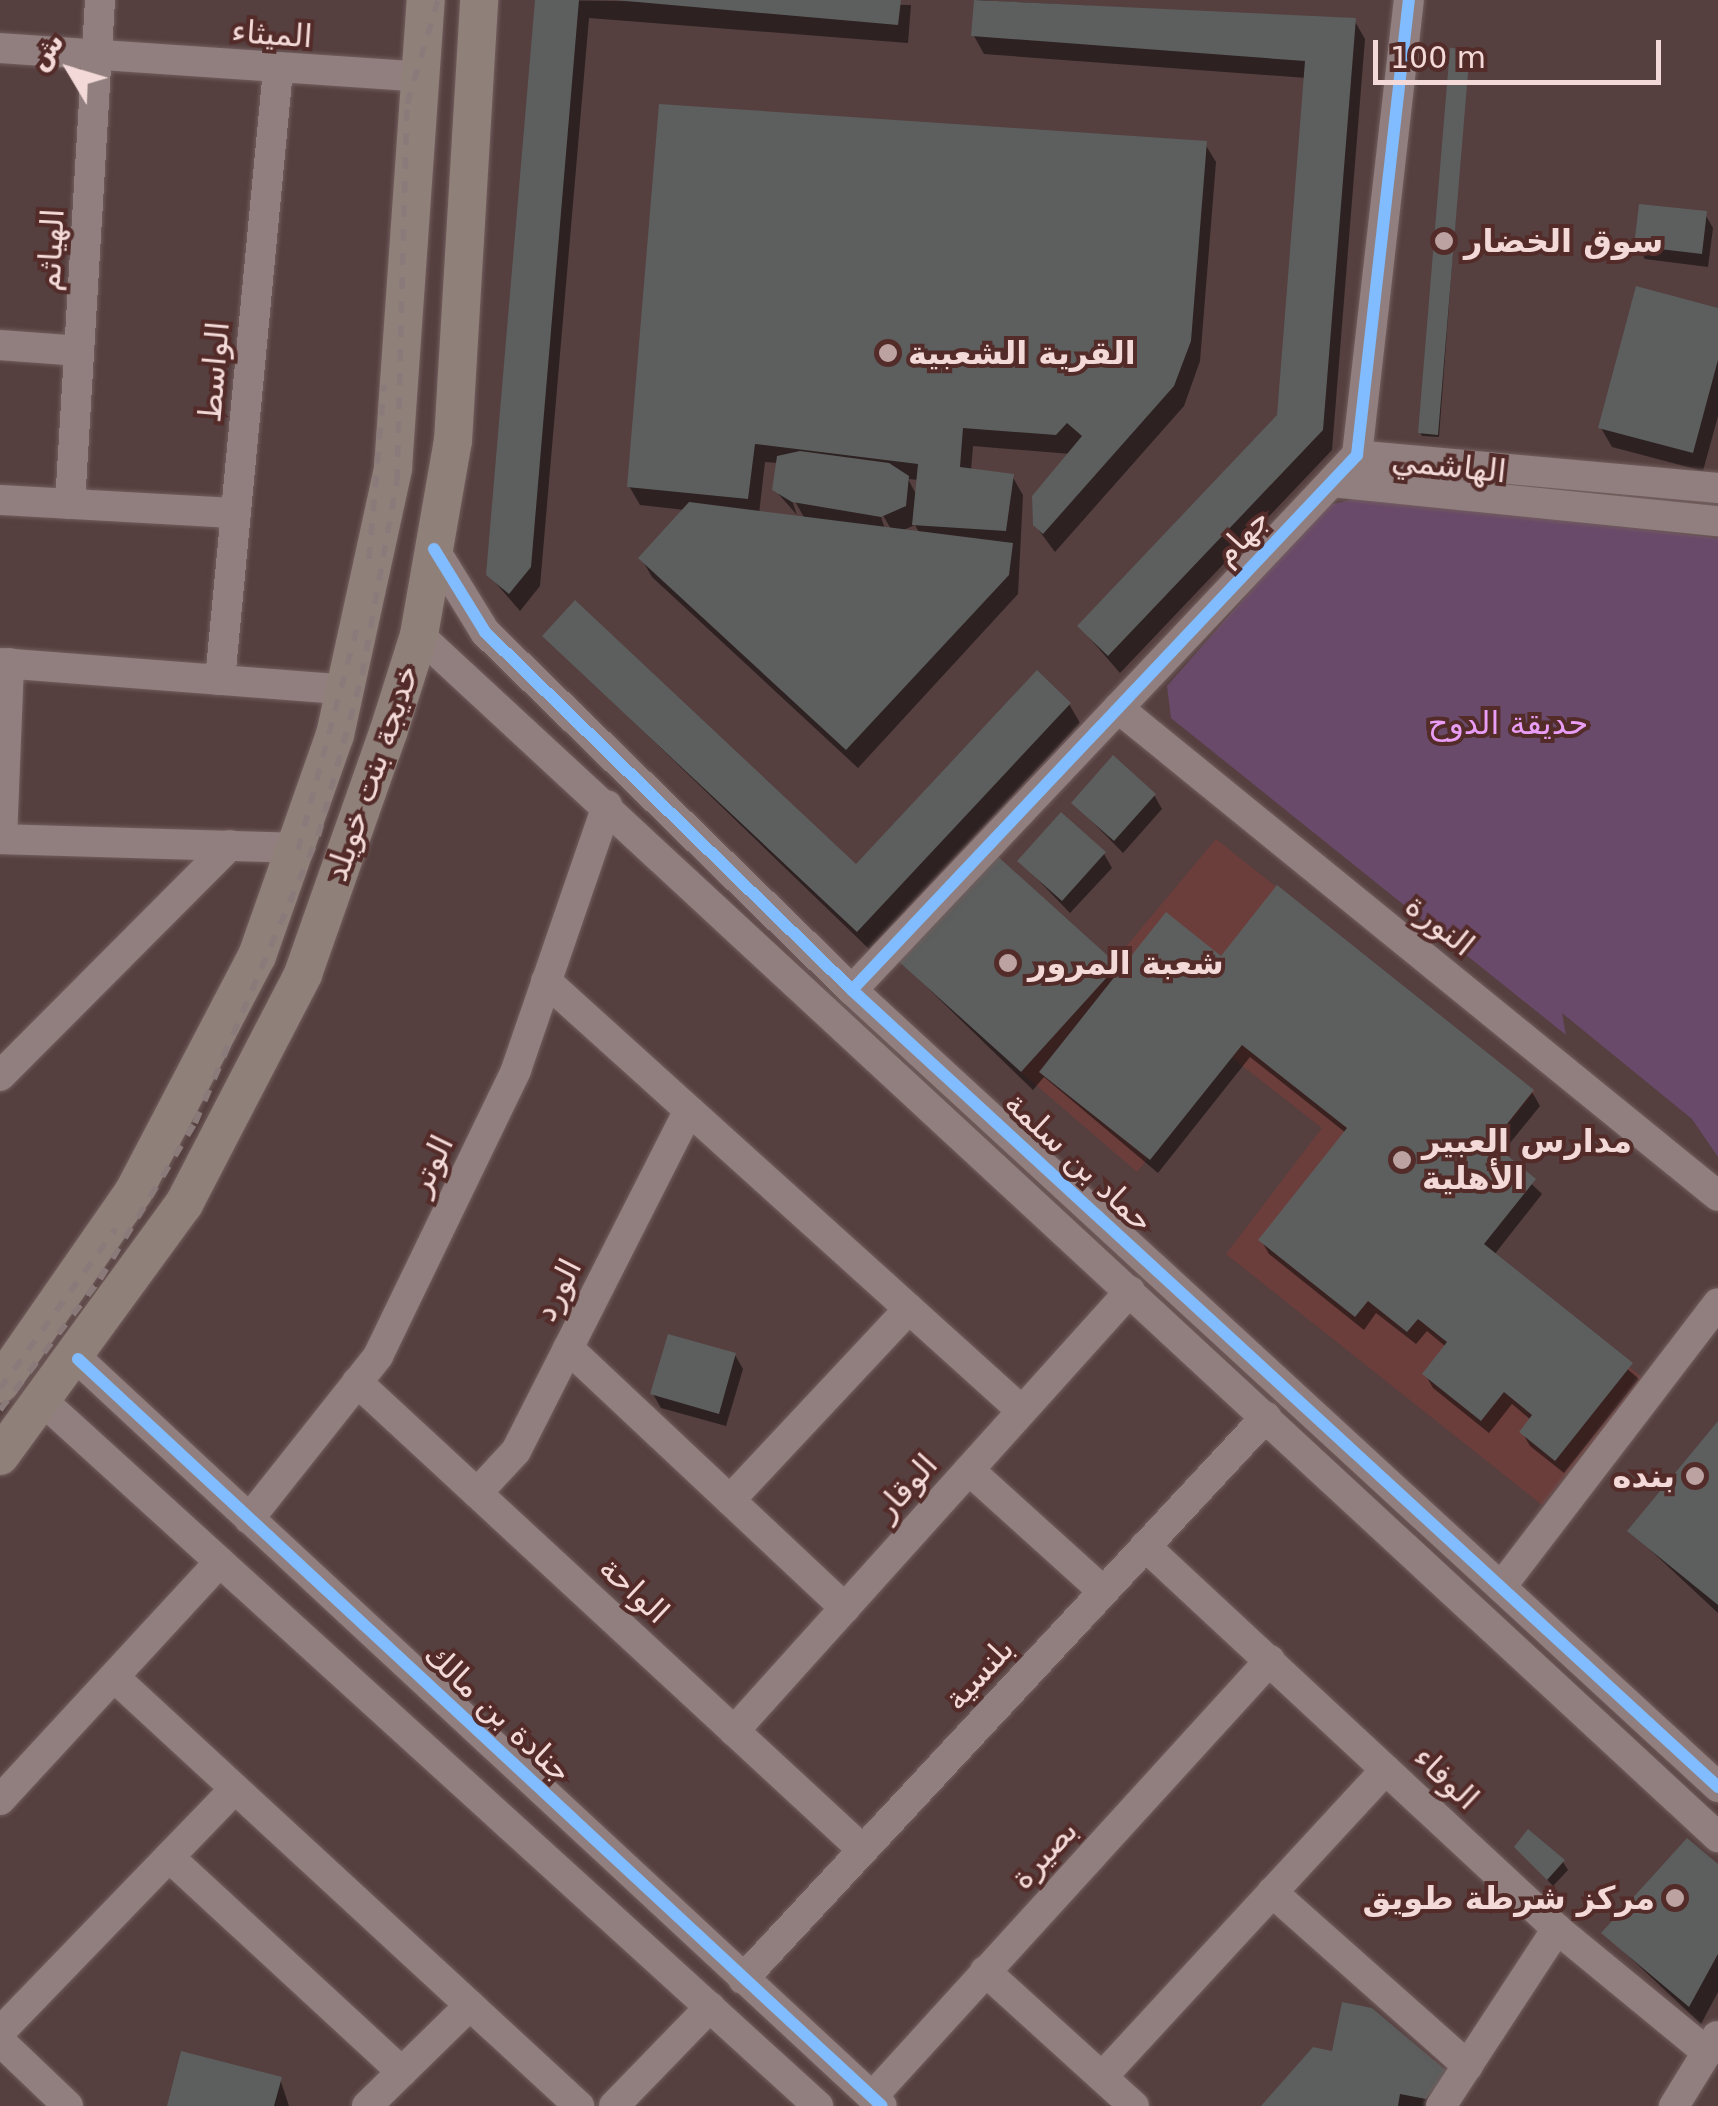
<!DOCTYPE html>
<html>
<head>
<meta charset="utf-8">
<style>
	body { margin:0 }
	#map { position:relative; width:1718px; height:2106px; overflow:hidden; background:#553f3f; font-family:"DejaVu Sans",Cairo,sans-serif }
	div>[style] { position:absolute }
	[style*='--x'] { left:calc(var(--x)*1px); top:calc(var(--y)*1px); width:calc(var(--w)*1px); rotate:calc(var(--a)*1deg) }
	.built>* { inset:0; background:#6b3e3c }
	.green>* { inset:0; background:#6a4a6a }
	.shadow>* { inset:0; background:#0007 }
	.building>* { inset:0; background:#5d5e5e }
	.roads { filter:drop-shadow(0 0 2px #725e5d) drop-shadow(0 0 2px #725e5d) }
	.minor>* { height:30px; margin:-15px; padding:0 15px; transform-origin:15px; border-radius:15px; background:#907f7e }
	.major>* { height:38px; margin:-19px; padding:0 19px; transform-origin:19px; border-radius:19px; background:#90807a }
	.rail>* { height:6px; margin-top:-3px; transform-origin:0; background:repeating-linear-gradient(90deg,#8b7a7a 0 12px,transparent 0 24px) }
	.cycleway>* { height:12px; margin:-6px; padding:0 6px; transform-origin:6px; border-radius:6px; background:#80bcff }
	.dots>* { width:28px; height:28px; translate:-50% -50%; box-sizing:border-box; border:5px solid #532c2a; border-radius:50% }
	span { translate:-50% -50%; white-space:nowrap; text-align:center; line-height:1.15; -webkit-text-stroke:8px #532c2a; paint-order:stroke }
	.street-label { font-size:32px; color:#f3d9d7 }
	.poi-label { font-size:32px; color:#f3d9d7; font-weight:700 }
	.left { translate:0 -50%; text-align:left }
	.right { translate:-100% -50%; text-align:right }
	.park-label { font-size:32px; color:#ea9df4 }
	.north { position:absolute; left:20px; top:20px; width:100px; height:100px; -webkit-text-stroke:8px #532c2a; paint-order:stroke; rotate:308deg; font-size:28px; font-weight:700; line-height:40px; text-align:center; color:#f3d9d7 }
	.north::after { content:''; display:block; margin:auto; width:35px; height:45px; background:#f3d9d7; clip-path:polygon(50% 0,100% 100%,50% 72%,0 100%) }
	.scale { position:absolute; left:1373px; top:40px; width:288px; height:45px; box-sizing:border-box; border:5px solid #f3d9d7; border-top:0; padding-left:12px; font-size:30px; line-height:35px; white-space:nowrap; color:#f3d9d7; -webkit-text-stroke:8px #532c2a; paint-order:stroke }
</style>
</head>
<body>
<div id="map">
	<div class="built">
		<div style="clip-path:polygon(1216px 839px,1535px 1092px,1490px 1147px,1533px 1181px,1482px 1247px,1644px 1379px,1542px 1505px,1226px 1254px,1322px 1128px,1231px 1057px,1137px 1172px,1021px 1072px)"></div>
	</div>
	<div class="green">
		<div style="clip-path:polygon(1362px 497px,1718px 538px,1718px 1157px,1692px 1119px,1562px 1013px,1566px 1035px,1171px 718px,1167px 686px,1325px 506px)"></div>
	</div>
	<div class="shadow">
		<div style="clip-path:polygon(538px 0,911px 5px,908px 43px,589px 18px,540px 586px,520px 611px,489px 575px)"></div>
		<div style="clip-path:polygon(977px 0,1354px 20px,1365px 39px,1332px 450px,1120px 673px,1080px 627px,1280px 416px,1307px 78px,984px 54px,974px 36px)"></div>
		<div style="clip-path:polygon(1468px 51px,1439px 437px,1422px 436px,1420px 432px)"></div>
		<div style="clip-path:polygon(evenodd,1205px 144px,1216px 162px,1200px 361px,1184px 406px,1055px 552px,1035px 525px,1071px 454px,973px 446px,971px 471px,1012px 476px,1023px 495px,1018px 594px,858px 768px,652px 577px,641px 558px,685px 510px,640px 505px,629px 486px,1205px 144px,765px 462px,779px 463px,775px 490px,797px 515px,788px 489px,805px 519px,759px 514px,765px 462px,1205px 144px,908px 479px,919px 480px,917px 496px,908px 479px,1205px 144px,877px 505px,891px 529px,885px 529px,877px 505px,1205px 144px,915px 525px,920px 534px,901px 531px,915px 525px)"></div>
		<div style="clip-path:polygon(1705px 214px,1713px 228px,1708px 267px,1645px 259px,1637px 245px)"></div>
		<div style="clip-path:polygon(1718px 310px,1718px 416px,1703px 471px,1612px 447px,1601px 428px)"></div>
		<div style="clip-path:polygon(545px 636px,856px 867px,1069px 704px,1080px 723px,869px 949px)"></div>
		<div style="clip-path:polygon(1154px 795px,1162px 809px,1123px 853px,1074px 803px)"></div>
		<div style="clip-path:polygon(1104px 854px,1112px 868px,1070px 913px,1020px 861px)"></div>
		<div style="clip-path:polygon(1221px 959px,1532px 1092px,1540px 1106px,1501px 1154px,1542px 1194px,1494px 1255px,1639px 1379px,1564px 1473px,1530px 1446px,1522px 1432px,1531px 1420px,1512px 1404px,1489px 1433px,1433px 1388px,1425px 1374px,1446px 1347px,1427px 1331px,1416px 1344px,1376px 1313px,1364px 1330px,1269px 1254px,1261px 1240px,1346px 1133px,1250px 1057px,1158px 1173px,1044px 1077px,1033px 1090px,900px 961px,1120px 973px)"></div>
		<div style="clip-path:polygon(735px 1355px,743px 1369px,726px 1426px,661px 1408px,653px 1394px)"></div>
		<div style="clip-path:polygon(1718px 1425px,1718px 1613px,1630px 1531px)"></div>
		<div style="clip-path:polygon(1517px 1847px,1563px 1862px,1568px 1870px,1553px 1886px)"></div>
		<div style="clip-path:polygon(1718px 1867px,1718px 1992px,1701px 2024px,1604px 1933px)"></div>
		<div style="clip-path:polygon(1446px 2074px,1446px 2106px,1266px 2106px)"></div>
		<div style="clip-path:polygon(280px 2079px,289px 2106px,169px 2106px)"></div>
	</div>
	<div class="building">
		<div style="clip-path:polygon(535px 0,579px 0,531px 567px,509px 594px,486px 575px)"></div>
		<div style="clip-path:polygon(615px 0,901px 0,898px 25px)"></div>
		<div style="clip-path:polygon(974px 0,1356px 18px,1323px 430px,1108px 656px,1077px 626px,1277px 415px,1305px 61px,971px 36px)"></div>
		<div style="clip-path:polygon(1450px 48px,1470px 49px,1438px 435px,1418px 433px)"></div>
		<div style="clip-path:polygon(659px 104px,1207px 141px,1191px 341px,1174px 386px,1043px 534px,1033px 525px,1032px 496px,1082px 436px,1067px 423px,1056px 435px,963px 428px,960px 467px,1014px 474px,1006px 531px,912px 525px,918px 464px,755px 444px,748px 499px,627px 487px)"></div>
		<div style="clip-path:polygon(1639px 204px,1707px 211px,1702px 254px,1634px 246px)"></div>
		<div style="clip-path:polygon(1636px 286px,1718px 308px,1718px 360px,1693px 453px,1598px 428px)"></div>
		<div style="clip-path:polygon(800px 451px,889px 463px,909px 476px,906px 506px,881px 517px,792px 502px,772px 490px,777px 456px)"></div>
		<div style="clip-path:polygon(689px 502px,1013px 543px,1009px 575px,846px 750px,638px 558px)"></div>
		<div style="clip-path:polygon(575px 600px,856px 864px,1037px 670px,1071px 703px,857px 932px,542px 636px)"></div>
		<div style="clip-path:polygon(1113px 755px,1156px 794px,1114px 841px,1071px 803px)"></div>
		<div style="clip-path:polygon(1061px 812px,1106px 852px,1062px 901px,1017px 861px)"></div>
		<div style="clip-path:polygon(994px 853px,1118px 965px,1021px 1072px,897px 960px)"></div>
		<div style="clip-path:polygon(1277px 885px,1534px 1090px,1492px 1143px,1536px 1179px,1484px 1244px,1633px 1363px,1555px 1461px,1519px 1432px,1532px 1415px,1504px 1392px,1481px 1421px,1422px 1374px,1447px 1342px,1418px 1319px,1407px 1332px,1368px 1301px,1355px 1317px,1258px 1240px,1347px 1128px,1242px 1045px,1150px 1160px,1039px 1072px,1166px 912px,1221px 956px)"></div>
		<div style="clip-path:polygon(668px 1334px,736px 1353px,719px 1414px,650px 1394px)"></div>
		<div style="clip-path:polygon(1718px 1421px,1718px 1605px,1627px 1531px)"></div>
		<div style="clip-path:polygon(1528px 1829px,1565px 1860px,1547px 1880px,1514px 1847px)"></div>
		<div style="clip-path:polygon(1687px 1838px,1718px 1864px,1718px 1954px,1689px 2007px,1601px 1933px)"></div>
		<div style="clip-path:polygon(1342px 2002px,1372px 2008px,1448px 2072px,1426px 2099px,1400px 2094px,1398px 2106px,1261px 2106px,1313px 2047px,1332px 2051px)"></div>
		<div style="clip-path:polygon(181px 2051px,282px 2077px,274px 2106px,167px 2106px)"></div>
	</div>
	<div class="roads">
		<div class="minor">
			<div style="--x:0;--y:48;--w:422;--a:3.9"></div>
			<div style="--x:0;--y:345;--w:79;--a:4.3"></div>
			<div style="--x:1718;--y:488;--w:363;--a:-174.8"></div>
			<div style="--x:1357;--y:455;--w:37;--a:133"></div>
			<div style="--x:1332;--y:482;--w:388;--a:5.8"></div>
			<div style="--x:0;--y:500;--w:236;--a:3.2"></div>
			<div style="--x:70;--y:504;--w:505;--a:-86.59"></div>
			<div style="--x:434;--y:549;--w:97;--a:58.4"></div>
			<div style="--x:485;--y:632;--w:513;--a:44.29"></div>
			<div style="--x:852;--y:990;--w:1177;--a:42.62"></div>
			<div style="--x:419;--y:635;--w:1770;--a:42.78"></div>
			<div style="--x:0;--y:663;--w:348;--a:4.4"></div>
			<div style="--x:220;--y:680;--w:613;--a:-84.57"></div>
			<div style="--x:1118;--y:708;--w:773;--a:39.12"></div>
			<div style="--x:0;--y:839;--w:295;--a:1.7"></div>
			<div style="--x:2;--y:839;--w:176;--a:-87.7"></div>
			<div style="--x:546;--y:981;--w:641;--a:42.09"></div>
			<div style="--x:852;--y:990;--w:736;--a:-46.65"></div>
			<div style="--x:1357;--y:455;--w:458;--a:-83.5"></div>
			<div style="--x:0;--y:1076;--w:326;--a:-45.1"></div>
			<div style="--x:568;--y:1348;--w:380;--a:43.2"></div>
			<div style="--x:78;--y:1359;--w:1097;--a:42.9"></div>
			<div style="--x:357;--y:1382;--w:689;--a:42.77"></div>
			<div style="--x:45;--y:1403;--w:1045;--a:42.28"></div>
			<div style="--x:969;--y:1470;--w:181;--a:42.1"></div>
			<div style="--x:477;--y:1493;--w:57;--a:-47.1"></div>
			<div style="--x:516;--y:1451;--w:382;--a:-63.1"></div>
			<div style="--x:730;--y:1500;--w:262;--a:-46.9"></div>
			<div style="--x:249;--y:1519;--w:208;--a:-51.6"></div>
			<div style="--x:378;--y:1356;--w:318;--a:-64.2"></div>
			<div style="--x:516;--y:1070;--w:280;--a:-71"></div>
			<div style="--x:1145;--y:1546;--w:563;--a:42.91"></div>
			<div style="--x:1557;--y:1929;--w:194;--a:39.4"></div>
			<div style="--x:1501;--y:1587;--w:357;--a:-52.6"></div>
			<div style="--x:114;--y:1677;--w:633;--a:42.69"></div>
			<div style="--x:734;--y:1731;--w:592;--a:-48.01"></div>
			<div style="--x:0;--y:1800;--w:324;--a:-47.3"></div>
			<div style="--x:169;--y:1857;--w:317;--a:42.7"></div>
			<div style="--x:1272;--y:1892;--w:262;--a:41.6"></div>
			<div style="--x:985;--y:1971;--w:201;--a:42.2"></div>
			<div style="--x:743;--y:1979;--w:768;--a:-47.06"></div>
			<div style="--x:0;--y:2032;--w:338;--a:-46"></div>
			<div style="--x:0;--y:2041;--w:94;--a:43.7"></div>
			<div style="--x:1102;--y:2077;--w:418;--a:-47.3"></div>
			<div style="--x:872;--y:2097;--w:591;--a:-47.67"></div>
			<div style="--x:367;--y:2106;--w:144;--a:-44.4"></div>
			<div style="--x:614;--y:2106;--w:138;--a:-45.9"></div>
			<div style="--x:1441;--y:2106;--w:212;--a:-56.8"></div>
			<div style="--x:1674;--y:2106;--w:82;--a:-58.4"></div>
		</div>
		<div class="major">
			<div style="--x:0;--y:1384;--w:235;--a:-55.2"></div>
			<div style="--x:134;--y:1191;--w:265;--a:-62.4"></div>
			<div style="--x:257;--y:956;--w:234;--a:-70.6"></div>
			<div style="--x:335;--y:735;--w:273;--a:-77.7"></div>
			<div style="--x:393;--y:468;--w:469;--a:-86"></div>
			<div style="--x:0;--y:1456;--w:312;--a:-53.9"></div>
			<div style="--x:184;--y:1204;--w:259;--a:-62.6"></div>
			<div style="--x:303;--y:974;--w:256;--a:-70.6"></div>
			<div style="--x:388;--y:733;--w:103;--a:-72.4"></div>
			<div style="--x:419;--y:635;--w:197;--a:-80.1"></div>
			<div style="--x:453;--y:441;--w:442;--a:-86.6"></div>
		</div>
	</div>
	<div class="rail">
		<div style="--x:369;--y:559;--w:175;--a:-85.1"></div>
		<div style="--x:298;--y:850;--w:230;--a:-75.1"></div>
		<div style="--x:0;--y:1389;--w:198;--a:-54.2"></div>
		<div style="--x:0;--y:1410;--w:165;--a:-52.6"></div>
		<div style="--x:100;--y:1279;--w:183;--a:-58.7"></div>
		<div style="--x:195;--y:1123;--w:312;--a:-66.8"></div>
		<div style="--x:318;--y:836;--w:167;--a:-74.7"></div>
		<div style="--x:362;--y:675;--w:197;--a:-79.8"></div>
		<div style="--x:397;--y:481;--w:377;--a:-88.5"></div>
		<div style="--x:407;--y:104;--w:109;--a:-73.4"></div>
	</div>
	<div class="cycleway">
		<div style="--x:434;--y:549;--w:97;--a:58.4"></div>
		<div style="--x:485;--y:632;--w:513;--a:44.29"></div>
		<div style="--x:852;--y:990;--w:1177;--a:42.62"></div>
		<div style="--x:852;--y:990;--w:736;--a:-46.65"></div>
		<div style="--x:1357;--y:455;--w:458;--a:-83.5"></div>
		<div style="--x:78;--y:1359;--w:1097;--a:42.9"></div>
	</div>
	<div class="dots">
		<div style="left:1444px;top:241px;background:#bca3a2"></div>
		<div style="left:888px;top:353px;background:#bca3a2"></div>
		<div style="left:1008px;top:963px;background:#bca3a2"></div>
		<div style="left:1402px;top:1160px;background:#bca3a2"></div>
		<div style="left:1695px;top:1476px;background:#bca3a2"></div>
		<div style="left:1675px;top:1898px;background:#bca3a2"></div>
	</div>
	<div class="street-label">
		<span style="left:272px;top:34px;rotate:4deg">الميثاء</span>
		<span style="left:51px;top:250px;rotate:-87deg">الهياثم</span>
		<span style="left:214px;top:372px;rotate:-85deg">الواسط</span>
		<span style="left:1449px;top:466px;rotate:6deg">الهاشمي</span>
		<span style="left:1242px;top:537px;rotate:-47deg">جهام</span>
		<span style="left:372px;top:773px;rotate:-71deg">خديجة بنت خويلد</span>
		<span style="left:1440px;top:925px;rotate:39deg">النورة</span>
		<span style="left:1079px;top:1162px;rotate:43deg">حماد بن سلمة</span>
		<span style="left:431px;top:1165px;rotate:-64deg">الوتر</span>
		<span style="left:558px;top:1290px;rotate:-63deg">الورد</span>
		<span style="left:906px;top:1487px;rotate:-48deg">الوقار</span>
		<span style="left:634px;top:1590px;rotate:43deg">الواحة</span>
		<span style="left:979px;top:1674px;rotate:-47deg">بلنسية</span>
		<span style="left:498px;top:1713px;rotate:43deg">جنادة بن مالك</span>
		<span style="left:1446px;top:1778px;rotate:43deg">الوفاء</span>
		<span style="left:1044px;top:1854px;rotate:-47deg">بصيرة</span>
	</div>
	<div class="poi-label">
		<span class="left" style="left:1464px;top:241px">سوق الخضار</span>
		<span class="left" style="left:908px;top:353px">القرية الشعبية</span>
		<span class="left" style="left:1028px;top:963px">شعبة المرور</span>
		<span class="left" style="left:1422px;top:1160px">مدارس العبير<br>الأهلية</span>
		<span class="right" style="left:1675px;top:1476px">بنده</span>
		<span class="right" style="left:1655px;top:1898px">مركز شرطة طويق</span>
	</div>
	<div class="park-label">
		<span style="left:1508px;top:723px">حديقة الدوح</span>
	</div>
	<div class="north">ش</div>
	<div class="scale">100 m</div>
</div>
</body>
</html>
